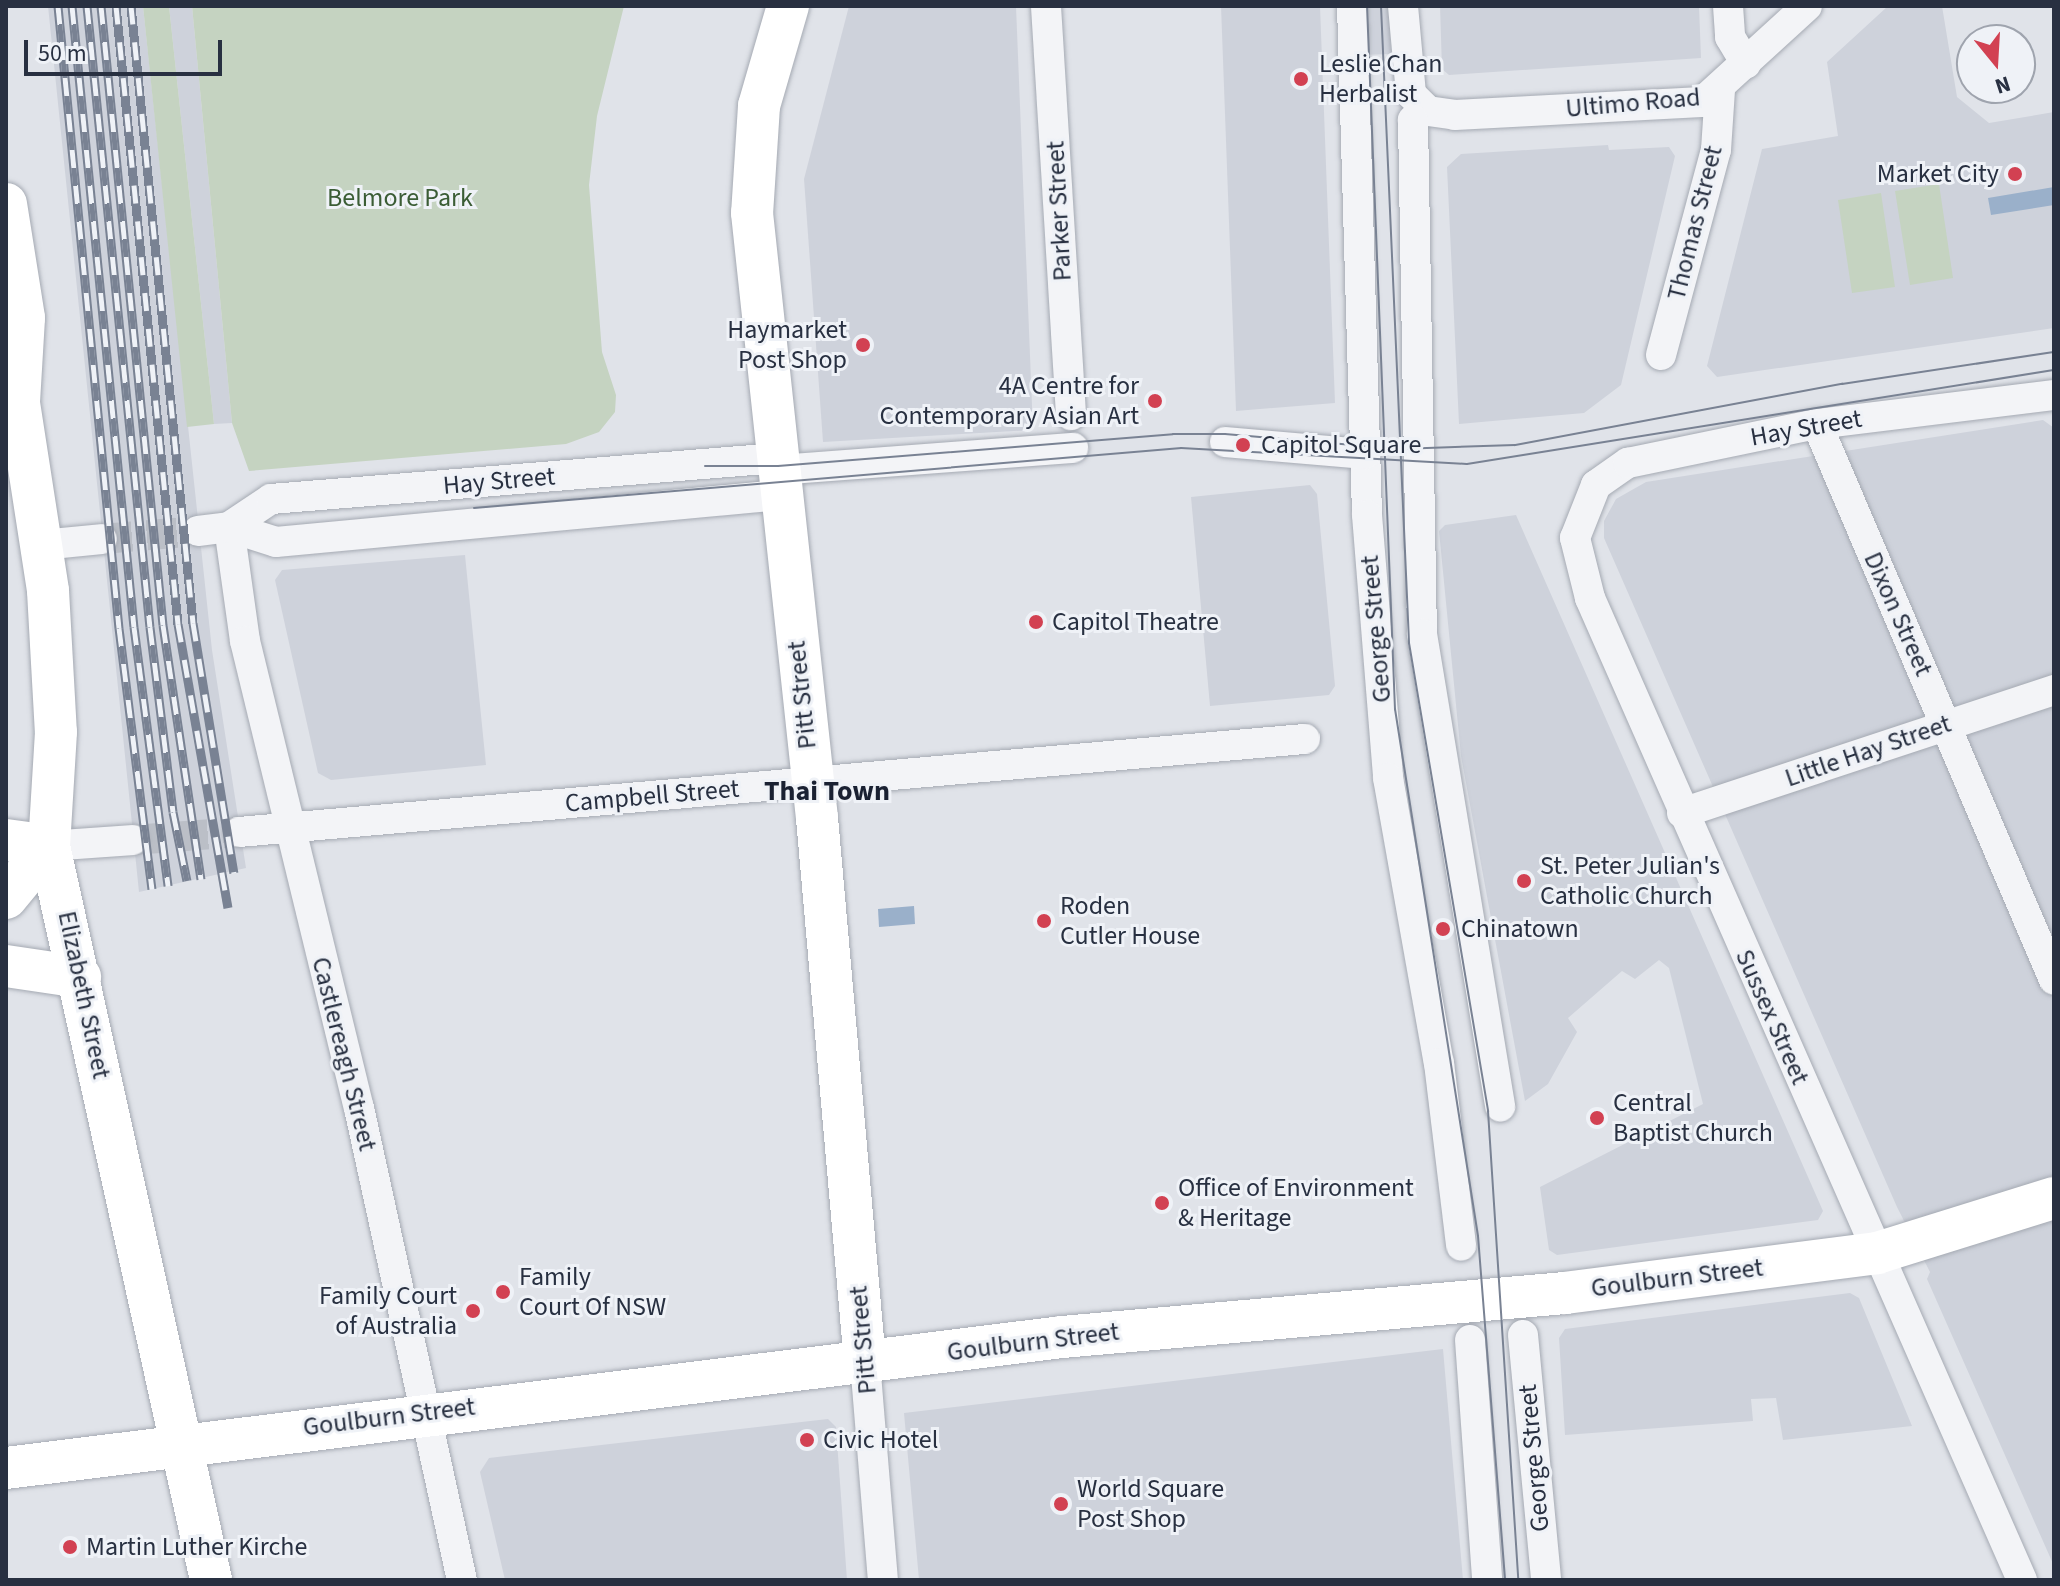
<!DOCTYPE html>
<html>
<head>
<meta charset="utf-8">
<style>
	body { margin:0 }
	#map { position:relative; width:2060px; height:1586px; overflow:hidden; background:#e0e3e9; font-family:"Source Sans 3",sans-serif }
	div>[style] { position:absolute }
	[style*='--x'] { left:calc(var(--x)*1px); top:calc(var(--y)*1px); width:calc(var(--w)*1px); rotate:calc(var(--a)*1deg) }
	.built>* { inset:0; background:#ced2db }
	.green>* { inset:0; background:#c5d3c1 }
	.water>* { inset:0; background:#9ab0ca }
	.street-tunnel>* { height:30px; margin-top:-15px; transform-origin:0; background:repeating-linear-gradient(90deg,#bbbfc7 0 30px,transparent 0 45px) }
	.roads { filter:drop-shadow(0 0 2px #a5aab3) drop-shadow(0 0 2px #a5aab3) }
	.street>* { height:30px; margin:-15px; padding:0 15px; transform-origin:15px; border-radius:15px; background:#f3f4f7 }
	.secondary>* { height:42px; margin:-21px; padding:0 21px; transform-origin:21px; border-radius:21px; background:#fff }
	.tram>* { height:2px; margin:-1px; padding:0 1px; transform-origin:1px; border-radius:1px; background:#798293 }
	.rail>* { height:9px; margin-top:-4.5px; transform-origin:0; background:repeating-linear-gradient(90deg,#eff2f7 0 18px,#798293 0 36px); box-sizing:border-box; border-block:2px solid #798293 }
	.dots>* { width:22px; height:22px; translate:-50% -50%; box-sizing:border-box; border:4px solid #eff2f7; border-radius:50% }
	span { translate:-50% -50%; white-space:nowrap; text-align:center; line-height:1.15; -webkit-text-stroke:6px #eff2f7; paint-order:stroke }
	.poi-label { font-size:26px; color:#283041 }
	.left { translate:0 -50%; text-align:left }
	.right { translate:-100% -50%; text-align:right }
	.street-label { font-size:26px; color:#283041 }
	.park-label { font-size:26px; color:#3b5d35 }
	.neighbourhood-label { font-size:28px; color:#1a2132; font-weight:700 }
	.frame { position:absolute; inset:0; border:8px solid #283041; pointer-events:none }
	.north { position:absolute; left:1956px; top:24px; width:80px; height:80px; box-sizing:border-box; background:#eff2f7; border:2px solid #9fa4ae; border-radius:50%; rotate:162deg; font-size:22px; font-weight:700; line-height:32px; text-align:center; color:#283041 }
	.north::after { content:''; display:block; margin:auto; width:28px; height:36px; background:#d24152; clip-path:polygon(50% 0,100% 100%,50% 72%,0 100%) }
	.scale { position:absolute; left:24px; top:40px; width:198px; height:36px; box-sizing:border-box; border:4px solid #283041; border-top:0; padding-left:10px; font-size:24px; line-height:28px; white-space:nowrap; color:#283041; -webkit-text-stroke:6px #eff2f7; paint-order:stroke }
</style>
</head>
<body>
<div id="map">
	<div class="built">
		<div style="clip-path:polygon(48px 6px,143px 6px,212px 650px,246px 868px,139px 892px)"></div>
		<div style="clip-path:polygon(169px 6px,192px 6px,232px 423px,214px 424px)"></div>
		<div style="clip-path:polygon(849px 6px,1016px 6px,1033px 430px,823px 442px,804px 179px)"></div>
		<div style="clip-path:polygon(1221px 6px,1320px 6px,1335px 403px,1236px 411px)"></div>
		<div style="clip-path:polygon(1360px 6px,1389px 6px,1391px 54px,1362px 55px)"></div>
		<div style="clip-path:polygon(1440px 6px,1699px 6px,1701px 58px,1449px 75px,1442px 69px)"></div>
		<div style="clip-path:polygon(1888px 6px,1942px 6px,1957px 97px,1989px 123px,2054px 112px,2054px 328px,1717px 377px,1707px 366px,1762px 149px,1838px 136px,1827px 62px)"></div>
		<div style="clip-path:polygon(1608px 145px,1609px 150px,1669px 147px,1675px 156px,1621px 385px,1584px 413px,1459px 424px,1447px 167px,1461px 154px)"></div>
		<div style="clip-path:polygon(2043px 420px,2054px 428px,2054px 1566px,1927px 1279px,1930px 1272px,1897px 1207px,1604px 538px,1604px 521px,1616px 499px,1646px 482px)"></div>
		<div style="clip-path:polygon(1310px 485px,1317px 494px,1335px 686px,1329px 695px,1210px 706px,1191px 497px)"></div>
		<div style="clip-path:polygon(1516px 515px,1823px 1211px,1818px 1220px,1557px 1255px,1549px 1250px,1540px 1187px,1703px 1104px,1669px 968px,1659px 960px,1635px 979px,1622px 971px,1568px 1018px,1577px 1032px,1548px 1084px,1525px 1101px,1461px 756px,1439px 531px,1445px 525px)"></div>
		<div style="clip-path:polygon(465px 555px,486px 765px,331px 780px,318px 773px,275px 580px,282px 570px)"></div>
		<div style="clip-path:polygon(1850px 1293px,1859px 1298px,1912px 1426px,1783px 1440px,1776px 1398px,1751px 1399px,1753px 1421px,1565px 1435px,1559px 1338px,1565px 1329px)"></div>
		<div style="clip-path:polygon(1443px 1349px,1463px 1580px,919px 1580px,904px 1413px)"></div>
		<div style="clip-path:polygon(828px 1419px,836px 1427px,847px 1580px,505px 1580px,480px 1472px,489px 1458px)"></div>
	</div>
	<div class="green">
		<div style="clip-path:polygon(143px 6px,169px 6px,214px 424px,187px 427px)"></div>
		<div style="clip-path:polygon(192px 6px,624px 6px,597px 116px,589px 185px,602px 352px,616px 395px,615px 412px,599px 432px,566px 444px,249px 471px,232px 423px)"></div>
		<div style="clip-path:polygon(1939px 184px,1953px 278px,1910px 285px,1895px 191px)"></div>
		<div style="clip-path:polygon(1881px 193px,1895px 287px,1852px 293px,1838px 200px)"></div>
	</div>
	<div class="water">
		<div style="clip-path:polygon(2054px 187px,2054px 205px,1991px 215px,1988px 198px)"></div>
		<div style="clip-path:polygon(914px 906px,915px 924px,879px 927px,878px 909px)"></div>
	</div>
	<div class="street-tunnel">
		<div style="--x:102;--y:539;--w:96;--a:-4.8"></div>
		<div style="--x:133;--y:840;--w:106;--a:-4.3"></div>
	</div>
	<div class="roads">
		<div class="street">
			<div style="--x:1046;--y:6;--w:410;--a:86.5"></div>
			<div style="--x:1352;--y:6;--w:509;--a:88.31"></div>
			<div style="--x:1367;--y:515;--w:264;--a:85.4"></div>
			<div style="--x:1388;--y:778;--w:290;--a:79.9"></div>
			<div style="--x:1439;--y:1063;--w:184;--a:83.1"></div>
			<div style="--x:1403;--y:6;--w:88;--a:84.8"></div>
			<div style="--x:1411;--y:94;--w:24;--a:45"></div>
			<div style="--x:1428;--y:111;--w:27;--a:8"></div>
			<div style="--x:1455;--y:115;--w:247;--a:-3"></div>
			<div style="--x:1702;--y:102;--w:142;--a:-42.4"></div>
			<div style="--x:1728;--y:6;--w:31;--a:86"></div>
			<div style="--x:1730;--y:37;--w:31;--a:59"></div>
			<div style="--x:1424;--y:109;--w:16;--a:135"></div>
			<div style="--x:1413;--y:120;--w:514;--a:89"></div>
			<div style="--x:1422;--y:634;--w:479;--a:80.6"></div>
			<div style="--x:1661;--y:355;--w:212;--a:-75"></div>
			<div style="--x:1716;--y:150;--w:60;--a:-86.2"></div>
			<div style="--x:1817;--y:424;--w:604;--a:66.91"></div>
			<div style="--x:1225;--y:442;--w:141;--a:4.9"></div>
			<div style="--x:778;--y:470;--w:296;--a:-4.3"></div>
			<div style="--x:229;--y:527;--w:115;--a:82"></div>
			<div style="--x:245;--y:641;--w:481;--a:76.3"></div>
			<div style="--x:359;--y:1108;--w:483;--a:77.7"></div>
			<div style="--x:229;--y:527;--w:50;--a:-33.7"></div>
			<div style="--x:271;--y:499;--w:508;--a:-4.63"></div>
			<div style="--x:198;--y:531;--w:31;--a:-7"></div>
			<div style="--x:229;--y:527;--w:49;--a:17.7"></div>
			<div style="--x:276;--y:542;--w:506;--a:-5.33"></div>
			<div style="--x:41;--y:545;--w:61;--a:-5.6"></div>
			<div style="--x:1682;--y:813;--w:392;--a:-18.3"></div>
			<div style="--x:239;--y:832;--w:1070;--a:-4.99"></div>
			<div style="--x:49;--y:846;--w:84;--a:-4.1"></div>
			<div style="--x:1523;--y:1335;--w:246;--a:84.6"></div>
			<div style="--x:1470;--y:1340;--w:241;--a:85.9"></div>
			<div style="--x:865;--y:1362;--w:219;--a:85.3"></div>
			<div style="--x:2022;--y:1580;--w:1073;--a:-113.75"></div>
			<div style="--x:1590;--y:598;--w:62;--a:-104"></div>
			<div style="--x:1575;--y:538;--w:57;--a:-68.4"></div>
			<div style="--x:1596;--y:485;--w:39;--a:-35"></div>
			<div style="--x:1628;--y:463;--w:193;--a:-11.7"></div>
			<div style="--x:1817;--y:424;--w:239;--a:-7"></div>
		</div>
		<div class="secondary">
			<div style="--x:788;--y:6;--w:104;--a:106.2"></div>
			<div style="--x:759;--y:106;--w:107;--a:93.7"></div>
			<div style="--x:752;--y:213;--w:608;--a:83.87"></div>
			<div style="--x:817;--y:818;--w:546;--a:84.96"></div>
			<div style="--x:6;--y:204;--w:115;--a:81"></div>
			<div style="--x:24;--y:318;--w:85;--a:93.4"></div>
			<div style="--x:19;--y:403;--w:190;--a:81.2"></div>
			<div style="--x:48;--y:591;--w:141;--a:86.8"></div>
			<div style="--x:56;--y:732;--w:114;--a:93.5"></div>
			<div style="--x:49;--y:846;--w:752;--a:77.55"></div>
			<div style="--x:6;--y:840;--w:43;--a:7.9"></div>
			<div style="--x:6;--y:898;--w:67;--a:-50.4"></div>
			<div style="--x:6;--y:966;--w:75;--a:8.5"></div>
			<div style="--x:6;--y:1468;--w:1064;--a:-7.07"></div>
			<div style="--x:1062;--y:1337;--w:505;--a:-5"></div>
			<div style="--x:1565;--y:1293;--w:315;--a:-7.3"></div>
			<div style="--x:1877;--y:1253;--w:185;--a:-17.3"></div>
		</div>
	</div>
	<div class="tram">
		<div style="--x:1367;--y:6;--w:704;--a:87.72"></div>
		<div style="--x:1395;--y:709;--w:533;--a:81.05"></div>
		<div style="--x:1478;--y:1236;--w:345;--a:85.5"></div>
		<div style="--x:1381;--y:6;--w:638;--a:87.48"></div>
		<div style="--x:1409;--y:643;--w:475;--a:80.4"></div>
		<div style="--x:1488;--y:1111;--w:470;--a:86.3"></div>
		<div style="--x:705;--y:466;--w:73;--a:0"></div>
		<div style="--x:778;--y:466;--w:396;--a:-4.6"></div>
		<div style="--x:1173;--y:434;--w:52;--a:0"></div>
		<div style="--x:1225;--y:434;--w:175;--a:4.9"></div>
		<div style="--x:1399;--y:449;--w:116;--a:-2"></div>
		<div style="--x:1515;--y:445;--w:333;--a:-10.6"></div>
		<div style="--x:1842;--y:384;--w:214;--a:-8.6"></div>
		<div style="--x:474;--y:508;--w:710;--a:-4.85"></div>
		<div style="--x:1181;--y:448;--w:286;--a:3.2"></div>
		<div style="--x:1467;--y:464;--w:594;--a:-9.1"></div>
	</div>
	<div class="rail">
		<div style="--x:58;--y:6;--w:625;--a:84.4"></div>
		<div style="--x:119;--y:628;--w:263;--a:82.8"></div>
		<div style="--x:72;--y:6;--w:624;--a:84.3"></div>
		<div style="--x:134;--y:627;--w:261;--a:82.5"></div>
		<div style="--x:87;--y:6;--w:624;--a:84.21"></div>
		<div style="--x:150;--y:627;--w:186;--a:82.9"></div>
		<div style="--x:173;--y:812;--w:70;--a:78.5"></div>
		<div style="--x:101;--y:6;--w:622;--a:84.28"></div>
		<div style="--x:163;--y:625;--w:257;--a:81.5"></div>
		<div style="--x:116;--y:6;--w:621;--a:84.27"></div>
		<div style="--x:178;--y:624;--w:288;--a:80"></div>
		<div style="--x:131;--y:6;--w:620;--a:84.26"></div>
		<div style="--x:193;--y:623;--w:253;--a:80.7"></div>
	</div>
	<div class="dots">
		<div style="left:1301px;top:79px;background:#d24152"></div>
		<div style="left:2015px;top:174px;background:#d24152"></div>
		<div style="left:863px;top:345px;background:#d24152"></div>
		<div style="left:1155px;top:401px;background:#d24152"></div>
		<div style="left:1243px;top:445px;background:#d24152"></div>
		<div style="left:1036px;top:622px;background:#d24152"></div>
		<div style="left:1524px;top:881px;background:#d24152"></div>
		<div style="left:1044px;top:921px;background:#d24152"></div>
		<div style="left:1443px;top:929px;background:#d24152"></div>
		<div style="left:1597px;top:1118px;background:#d24152"></div>
		<div style="left:1162px;top:1203px;background:#d24152"></div>
		<div style="left:503px;top:1292px;background:#d24152"></div>
		<div style="left:473px;top:1311px;background:#d24152"></div>
		<div style="left:807px;top:1440px;background:#d24152"></div>
		<div style="left:1061px;top:1504px;background:#d24152"></div>
		<div style="left:70px;top:1547px;background:#d24152"></div>
	</div>
	<div class="poi-label">
		<span class="left" style="left:1319px;top:79px">Leslie Chan<br>Herbalist</span>
		<span class="right" style="left:1999px;top:174px">Market City</span>
		<span class="right" style="left:847px;top:345px">Haymarket<br>Post Shop</span>
		<span class="right" style="left:1139px;top:401px">4A Centre for<br>Contemporary Asian Art</span>
		<span class="left" style="left:1261px;top:445px">Capitol Square</span>
		<span class="left" style="left:1052px;top:622px">Capitol Theatre</span>
		<span class="left" style="left:1540px;top:881px">St. Peter Julian's<br>Catholic Church</span>
		<span class="left" style="left:1060px;top:921px">Roden<br>Cutler House</span>
		<span class="left" style="left:1461px;top:929px">Chinatown</span>
		<span class="left" style="left:1613px;top:1118px">Central<br>Baptist Church</span>
		<span class="left" style="left:1178px;top:1203px">Office of Environment<br>&amp; Heritage</span>
		<span class="left" style="left:519px;top:1292px">Family<br>Court Of NSW</span>
		<span class="right" style="left:457px;top:1311px">Family Court<br>of Australia</span>
		<span class="left" style="left:823px;top:1440px">Civic Hotel</span>
		<span class="left" style="left:1077px;top:1504px">World Square<br>Post Shop</span>
		<span class="left" style="left:86px;top:1547px">Martin Luther Kirche</span>
	</div>
	<div class="street-label">
		<span style="left:1633px;top:103px;rotate:-5deg">Ultimo Road</span>
		<span style="left:1059px;top:211px;rotate:-93deg">Parker Street</span>
		<span style="left:1695px;top:223px;rotate:-76deg">Thomas Street</span>
		<span style="left:1806px;top:428px;rotate:-10deg">Hay Street</span>
		<span style="left:499px;top:481px;rotate:-5deg">Hay Street</span>
		<span style="left:1898px;top:614px;rotate:66deg">Dixon Street</span>
		<span style="left:1376px;top:629px;rotate:-95deg">George Street</span>
		<span style="left:802px;top:695px;rotate:-96deg">Pitt Street</span>
		<span style="left:1868px;top:751px;rotate:-19deg">Little Hay Street</span>
		<span style="left:652px;top:796px;rotate:-5deg">Campbell Street</span>
		<span style="left:84px;top:995px;rotate:78deg">Elizabeth Street</span>
		<span style="left:1772px;top:1017px;rotate:66deg">Sussex Street</span>
		<span style="left:344px;top:1054px;rotate:76deg">Castlereagh Street</span>
		<span style="left:1677px;top:1278px;rotate:-7deg">Goulburn Street</span>
		<span style="left:863px;top:1340px;rotate:-95deg">Pitt Street</span>
		<span style="left:1033px;top:1342px;rotate:-7deg">Goulburn Street</span>
		<span style="left:389px;top:1417px;rotate:-7deg">Goulburn Street</span>
		<span style="left:1534px;top:1458px;rotate:-95deg">George Street</span>
	</div>
	<div class="park-label">
		<span style="left:400px;top:198px">Belmore Park</span>
	</div>
	<div class="neighbourhood-label">
		<span style="left:827px;top:791px">Thai Town</span>
	</div>
	<div class="frame"></div>
	<div class="north">N</div>
	<div class="scale">50 m</div>
</div>
</body>
</html>
